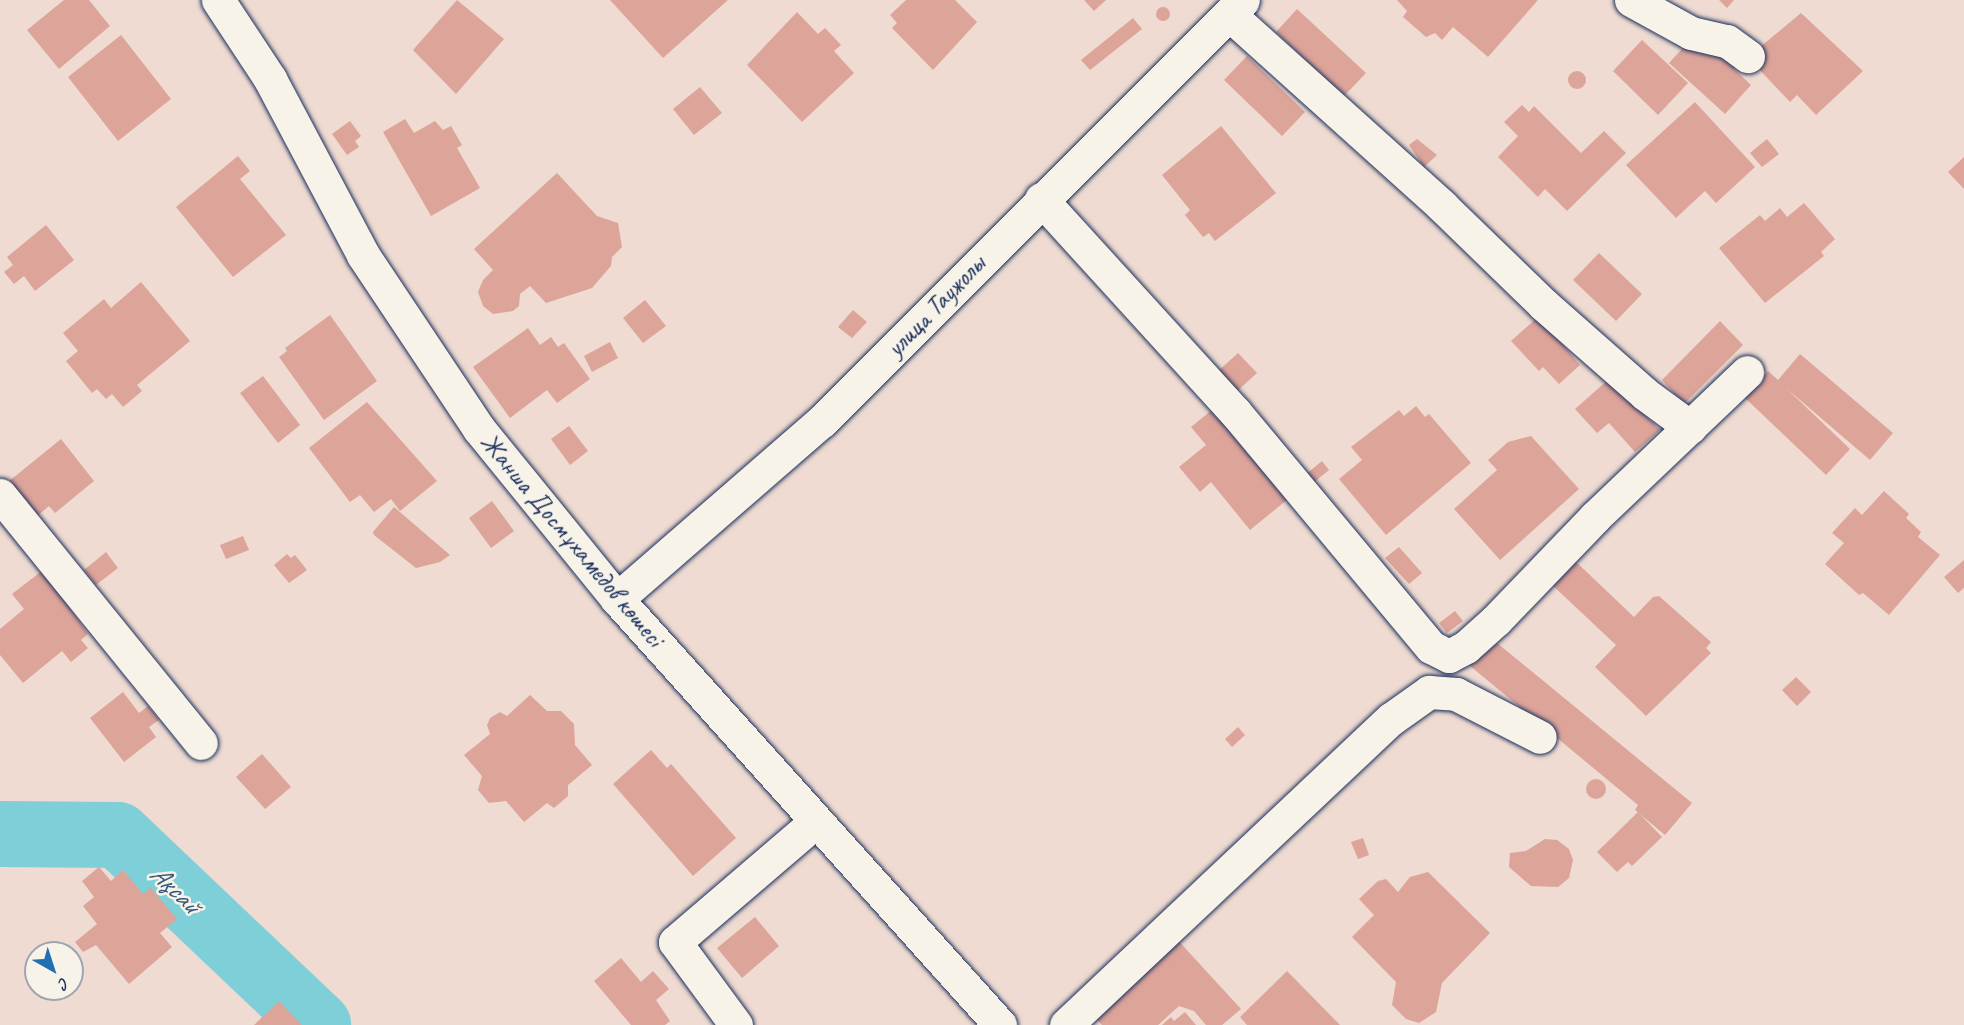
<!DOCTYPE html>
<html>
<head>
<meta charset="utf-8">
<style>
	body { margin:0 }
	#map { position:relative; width:1964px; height:1025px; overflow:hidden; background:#efdbd1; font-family:Caveat,sans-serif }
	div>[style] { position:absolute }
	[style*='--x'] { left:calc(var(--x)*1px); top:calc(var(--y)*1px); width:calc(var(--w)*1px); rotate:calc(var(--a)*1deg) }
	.river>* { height:66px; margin:-33px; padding:0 33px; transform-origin:33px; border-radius:33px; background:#7ecfd8 }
	.building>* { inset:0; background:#dda49a }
	.round { border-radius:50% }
	.roads { filter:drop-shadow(0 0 2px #1b2f5e) drop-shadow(0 0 2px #1b2f5e) }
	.minor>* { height:33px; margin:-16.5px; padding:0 16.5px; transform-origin:16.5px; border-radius:16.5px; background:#f7f3e8 }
	.tertiary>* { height:33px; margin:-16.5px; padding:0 16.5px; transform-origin:16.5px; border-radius:16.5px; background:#f7f3e8 }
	span { translate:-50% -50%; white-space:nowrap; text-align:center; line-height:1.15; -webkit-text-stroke:5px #f7f3e8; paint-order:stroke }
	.street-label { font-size:26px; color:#1b2f5e }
	.water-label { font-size:27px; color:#34577c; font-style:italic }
	.north { position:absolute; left:24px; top:941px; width:60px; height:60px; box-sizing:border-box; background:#f7f3e8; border:2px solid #9fa5b1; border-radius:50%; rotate:141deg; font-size:16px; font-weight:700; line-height:24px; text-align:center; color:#1b2f5e }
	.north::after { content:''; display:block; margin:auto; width:21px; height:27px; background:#1f6fb2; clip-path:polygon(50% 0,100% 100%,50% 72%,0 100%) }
</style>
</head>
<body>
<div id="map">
	<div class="river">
		<div style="--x:0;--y:834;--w:118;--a:0.5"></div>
		<div style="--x:118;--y:835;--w:276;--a:43.5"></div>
	</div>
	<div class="building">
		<div style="clip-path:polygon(64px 0,89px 0,110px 26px,59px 69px,27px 30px)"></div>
		<div style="clip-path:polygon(457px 0,504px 39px,456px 94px,413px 50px)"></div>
		<div style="clip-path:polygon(610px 0,728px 0,663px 58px)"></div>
		<div style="clip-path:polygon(906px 0,955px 0,977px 22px,933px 70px,892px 28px,897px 23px,890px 15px)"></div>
		<div style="clip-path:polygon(1084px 0,1106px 0,1094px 11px)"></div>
		<div style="clip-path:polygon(1397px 0,1538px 0,1488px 57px,1453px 27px,1442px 40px,1435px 33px,1426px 37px,1403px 17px,1407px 11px)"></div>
		<div style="clip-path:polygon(1719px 0,1734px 0,1727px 8px)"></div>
		<div class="round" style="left:1156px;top:7px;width:14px;height:14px"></div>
		<div style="clip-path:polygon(1297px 9px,1366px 73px,1344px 96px,1276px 32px)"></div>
		<div style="clip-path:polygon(797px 12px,818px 34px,825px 28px,841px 45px,834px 51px,854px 73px,802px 122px,747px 65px)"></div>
		<div style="clip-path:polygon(1801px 13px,1863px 71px,1816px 115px,1797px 95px,1790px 102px,1757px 67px,1759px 48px)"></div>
		<div style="clip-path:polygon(1133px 18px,1142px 29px,1090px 70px,1081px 60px)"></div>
		<div style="clip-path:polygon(121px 35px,171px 99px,118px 141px,68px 77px)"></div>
		<div style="clip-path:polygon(1693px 37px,1740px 62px,1734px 69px,1751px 85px,1725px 114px,1669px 63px)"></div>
		<div style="clip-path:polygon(1642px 40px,1688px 83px,1658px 115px,1613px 71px)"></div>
		<div style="clip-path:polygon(1247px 56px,1305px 112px,1282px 136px,1224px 80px)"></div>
		<div class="round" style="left:1568px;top:71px;width:18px;height:18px"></div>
		<div style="clip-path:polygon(700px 87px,722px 113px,694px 135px,673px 109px)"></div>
		<div style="clip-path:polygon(1695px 102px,1755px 167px,1716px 203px,1705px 191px,1676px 218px,1626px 165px)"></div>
		<div style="clip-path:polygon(1522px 105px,1529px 112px,1534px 106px,1581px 153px,1604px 131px,1626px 153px,1567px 211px,1545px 189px,1538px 197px,1498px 157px,1518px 136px,1504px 122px)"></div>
		<div style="clip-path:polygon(405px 119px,414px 133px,435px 121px,443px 130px,451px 126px,462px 145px,457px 148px,480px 188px,431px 216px,383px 132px)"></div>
		<div style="clip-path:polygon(350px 121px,361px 136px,355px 141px,359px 147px,347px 155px,332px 134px)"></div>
		<div style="clip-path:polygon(1221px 126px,1276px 193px,1215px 241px,1209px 233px,1203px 237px,1185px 215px,1190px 210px,1162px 175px)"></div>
		<div style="clip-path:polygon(1417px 139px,1437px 155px,1424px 167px,1409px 145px)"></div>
		<div style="clip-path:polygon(1767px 139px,1779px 154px,1762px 167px,1750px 153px)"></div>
		<div style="clip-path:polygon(238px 156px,250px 171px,240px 179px,286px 235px,233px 277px,176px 207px)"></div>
		<div style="clip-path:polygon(1964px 157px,1964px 189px,1948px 172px)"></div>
		<div style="clip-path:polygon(557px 173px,597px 216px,618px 223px,622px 247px,612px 257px,611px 266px,592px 288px,546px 303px,530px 286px,520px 294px,519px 306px,513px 311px,493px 314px,483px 306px,478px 292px,483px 280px,493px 270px,474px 249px)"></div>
		<div style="clip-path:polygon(1804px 203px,1835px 239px,1821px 252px,1824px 256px,1765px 303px,1719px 248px,1760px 215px,1765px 221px,1780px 208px,1787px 217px)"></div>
		<div style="clip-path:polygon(46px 225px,74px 260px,35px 291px,24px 276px,14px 284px,4px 272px,13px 265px,7px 257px)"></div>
		<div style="clip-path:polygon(1599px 253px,1642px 294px,1616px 321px,1573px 280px)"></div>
		<div style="clip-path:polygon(141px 282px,190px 341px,137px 385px,142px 391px,123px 407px,112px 394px,106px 399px,97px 389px,92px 393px,66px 361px,78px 351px,63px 333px,104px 299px,111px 308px)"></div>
		<div style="clip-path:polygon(645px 300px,666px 326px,643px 343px,623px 318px)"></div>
		<div style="clip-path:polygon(853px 310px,867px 322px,852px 338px,838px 327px)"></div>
		<div style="clip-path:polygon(330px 315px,377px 381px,324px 420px,279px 357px,287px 351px,285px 348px)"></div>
		<div style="clip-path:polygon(1539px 316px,1580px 365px,1559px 384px,1543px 367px,1539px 371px,1511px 341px)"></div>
		<div style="clip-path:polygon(1720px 321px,1743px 345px,1684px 404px,1662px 380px)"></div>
		<div style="clip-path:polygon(528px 328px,540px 345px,551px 337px,558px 347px,564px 343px,590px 379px,557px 403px,547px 390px,510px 418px,473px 367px)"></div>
		<div style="clip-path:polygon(610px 342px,618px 358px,592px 372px,584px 356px)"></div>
		<div style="clip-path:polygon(1238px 353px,1257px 373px,1235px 393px,1216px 373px)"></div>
		<div style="clip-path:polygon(1800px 354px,1893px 433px,1870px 460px,1786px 388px,1850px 449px,1826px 475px,1744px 397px,1768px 371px,1778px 380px)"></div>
		<div style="clip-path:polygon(263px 376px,300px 425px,278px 443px,240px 393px)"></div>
		<div style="clip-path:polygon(1609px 379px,1660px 430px,1635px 452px,1609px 423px,1597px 433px,1575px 409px)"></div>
		<div style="clip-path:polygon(367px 402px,437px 481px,400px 511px,391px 499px,374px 512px,360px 495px,350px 502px,309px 448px)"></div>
		<div style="clip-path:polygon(1416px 406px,1425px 417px,1429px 414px,1471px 463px,1386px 535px,1339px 479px,1362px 460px,1351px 447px,1399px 410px,1404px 416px)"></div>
		<div style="clip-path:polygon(1213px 409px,1288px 499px,1250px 530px,1211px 482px,1200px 492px,1179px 467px,1206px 445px,1191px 427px)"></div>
		<div style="clip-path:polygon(569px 426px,588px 451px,570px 465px,551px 439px)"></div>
		<div style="clip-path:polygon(1531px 436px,1579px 489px,1500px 560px,1454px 509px,1497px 470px,1488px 460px,1508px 442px)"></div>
		<div style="clip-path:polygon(61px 439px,94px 481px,55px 513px,49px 506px,36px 517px,8px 482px)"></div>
		<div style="clip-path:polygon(1322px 461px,1329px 470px,1312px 484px,1305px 475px)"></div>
		<div style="clip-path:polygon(1884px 491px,1909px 514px,1906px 518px,1921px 532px,1918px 537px,1940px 555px,1889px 615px,1863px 593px,1859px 595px,1825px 564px,1844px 543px,1832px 533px,1855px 508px,1862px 515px)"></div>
		<div style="clip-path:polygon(492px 501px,514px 531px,491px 548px,469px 518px)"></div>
		<div style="clip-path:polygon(394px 507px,450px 555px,440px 562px,416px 568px,374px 535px,373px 532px)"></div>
		<div style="clip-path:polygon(243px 536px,249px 550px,226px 559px,220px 545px)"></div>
		<div style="clip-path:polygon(1399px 547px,1422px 573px,1409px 584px,1385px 558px)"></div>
		<div style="clip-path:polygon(106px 552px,118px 568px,96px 585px,84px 570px)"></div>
		<div style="clip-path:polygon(287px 554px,291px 558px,295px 555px,307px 570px,289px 583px,274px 565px)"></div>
		<div style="clip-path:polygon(1573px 559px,1634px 617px,1653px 597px,1659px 596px,1711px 642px,1706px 648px,1711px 653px,1646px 716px,1595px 667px,1616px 645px,1550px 583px)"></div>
		<div style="clip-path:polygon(1964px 560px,1964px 588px,1958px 593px,1944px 577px)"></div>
		<div style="clip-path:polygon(43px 570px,88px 634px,81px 640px,88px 648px,71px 662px,62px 651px,23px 683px,0 655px,0 629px,24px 609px,12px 594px)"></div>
		<div style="clip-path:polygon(1455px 611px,1463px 621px,1447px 633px,1439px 623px)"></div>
		<div style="clip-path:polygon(1491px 638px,1692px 803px,1665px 835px,1635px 810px,1638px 805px,1469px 665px)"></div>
		<div style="clip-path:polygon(1796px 677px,1811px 692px,1797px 706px,1782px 690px)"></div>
		<div style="clip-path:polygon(123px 692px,139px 713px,148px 706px,159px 720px,149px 727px,156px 737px,124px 762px,90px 718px)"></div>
		<div style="clip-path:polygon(530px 695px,547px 711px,561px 711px,574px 724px,575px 745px,592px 765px,568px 785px,568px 796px,554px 808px,547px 803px,524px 822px,506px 801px,489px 803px,478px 790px,482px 776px,464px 755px,490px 734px,487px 725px,490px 718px,500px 712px,507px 716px)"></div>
		<div style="clip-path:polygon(1238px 727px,1245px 735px,1232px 747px,1225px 739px)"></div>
		<div style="clip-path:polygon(651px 750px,667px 768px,671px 764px,736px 838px,693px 876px,613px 784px)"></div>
		<div style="clip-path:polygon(262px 754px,291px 787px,265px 809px,236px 777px)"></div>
		<div class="round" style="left:1586px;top:779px;width:20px;height:20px"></div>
		<div style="clip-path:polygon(1638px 812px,1662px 837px,1632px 866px,1628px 862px,1617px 872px,1597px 852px)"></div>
		<div style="clip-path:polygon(1363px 838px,1369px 855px,1358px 859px,1351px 842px)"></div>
		<div style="clip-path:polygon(1545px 839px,1557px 840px,1569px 849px,1573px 860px,1569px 878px,1558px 887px,1531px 886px,1509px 867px,1510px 853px,1526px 851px)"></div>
		<div style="clip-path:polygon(99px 867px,111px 881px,123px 870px,143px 894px,151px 888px,177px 919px,160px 933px,172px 947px,129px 984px,96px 945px,83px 952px,75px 942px,97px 924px,83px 906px,94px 897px,82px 881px)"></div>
		<div style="clip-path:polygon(1428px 872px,1490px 933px,1442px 983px,1436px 1012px,1419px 1023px,1406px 1019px,1392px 1005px,1396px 982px,1352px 937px,1374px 915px,1359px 899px,1378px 881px,1386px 879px,1398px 892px,1410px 877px)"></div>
		<div style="clip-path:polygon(755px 917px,779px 946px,742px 978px,717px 948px)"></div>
		<div style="clip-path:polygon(1174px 936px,1241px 1009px,1222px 1025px,1206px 1025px,1194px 1011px,1179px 1006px,1158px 1025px,1102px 1025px,1091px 1013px)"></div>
		<div style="clip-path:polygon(621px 958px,641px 982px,653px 971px,669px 989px,656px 1000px,670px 1021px,665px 1025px,631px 1025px,594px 981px)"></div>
		<div style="clip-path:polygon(1287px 971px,1340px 1025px,1247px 1025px,1240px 1017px)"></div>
		<div style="clip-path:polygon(279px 1001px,302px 1025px,254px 1025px)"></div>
		<div style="clip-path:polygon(1185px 1012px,1196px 1025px,1162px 1025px,1171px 1017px,1174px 1021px)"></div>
	</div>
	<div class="roads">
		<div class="minor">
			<div style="--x:1631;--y:0;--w:68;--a:28.8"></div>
			<div style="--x:1691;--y:33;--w:37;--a:13"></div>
			<div style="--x:1727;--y:41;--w:26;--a:36"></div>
			<div style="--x:1229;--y:14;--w:287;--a:42"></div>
			<div style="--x:1442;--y:206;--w:141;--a:44.1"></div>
			<div style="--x:1543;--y:304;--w:136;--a:41.4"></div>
			<div style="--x:1645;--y:394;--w:56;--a:36.3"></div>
			<div style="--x:1041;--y:199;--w:288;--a:47.7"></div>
			<div style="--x:1235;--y:412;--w:306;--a:50.2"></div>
			<div style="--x:1431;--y:647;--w:20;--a:27"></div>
			<div style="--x:1449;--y:656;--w:19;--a:-28"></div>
			<div style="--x:1466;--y:647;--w:40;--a:-42"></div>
			<div style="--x:1496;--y:620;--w:143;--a:-46.1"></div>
			<div style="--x:1595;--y:517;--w:210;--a:-43.6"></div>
			<div style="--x:0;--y:495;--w:319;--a:51"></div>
			<div style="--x:617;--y:599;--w:271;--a:-41"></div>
			<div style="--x:822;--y:421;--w:595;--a:-45"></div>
			<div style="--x:736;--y:1025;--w:103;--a:-126.3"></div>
			<div style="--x:675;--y:942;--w:186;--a:-40.6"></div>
			<div style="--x:1066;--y:1025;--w:446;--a:-43.3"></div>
			<div style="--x:1391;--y:719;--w:47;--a:-35.4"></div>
			<div style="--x:1429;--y:692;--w:27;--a:4"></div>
			<div style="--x:1456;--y:694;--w:94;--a:27.1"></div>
		</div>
		<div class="tertiary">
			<div style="--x:218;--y:0;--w:95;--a:56.6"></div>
			<div style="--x:270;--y:79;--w:199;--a:62.1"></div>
			<div style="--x:363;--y:255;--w:209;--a:56.3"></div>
			<div style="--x:479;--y:429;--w:219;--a:50.9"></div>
			<div style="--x:617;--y:599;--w:573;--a:48.04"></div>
		</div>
	</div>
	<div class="street-label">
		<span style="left:936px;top:306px;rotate:-46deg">улица Таужолы</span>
		<span style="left:572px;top:540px;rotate:50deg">Жанша Досмұхамедов көшесі</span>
	</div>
	<div class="water-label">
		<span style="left:175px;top:889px;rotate:44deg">Ақсай</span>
	</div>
	<div class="north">С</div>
</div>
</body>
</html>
